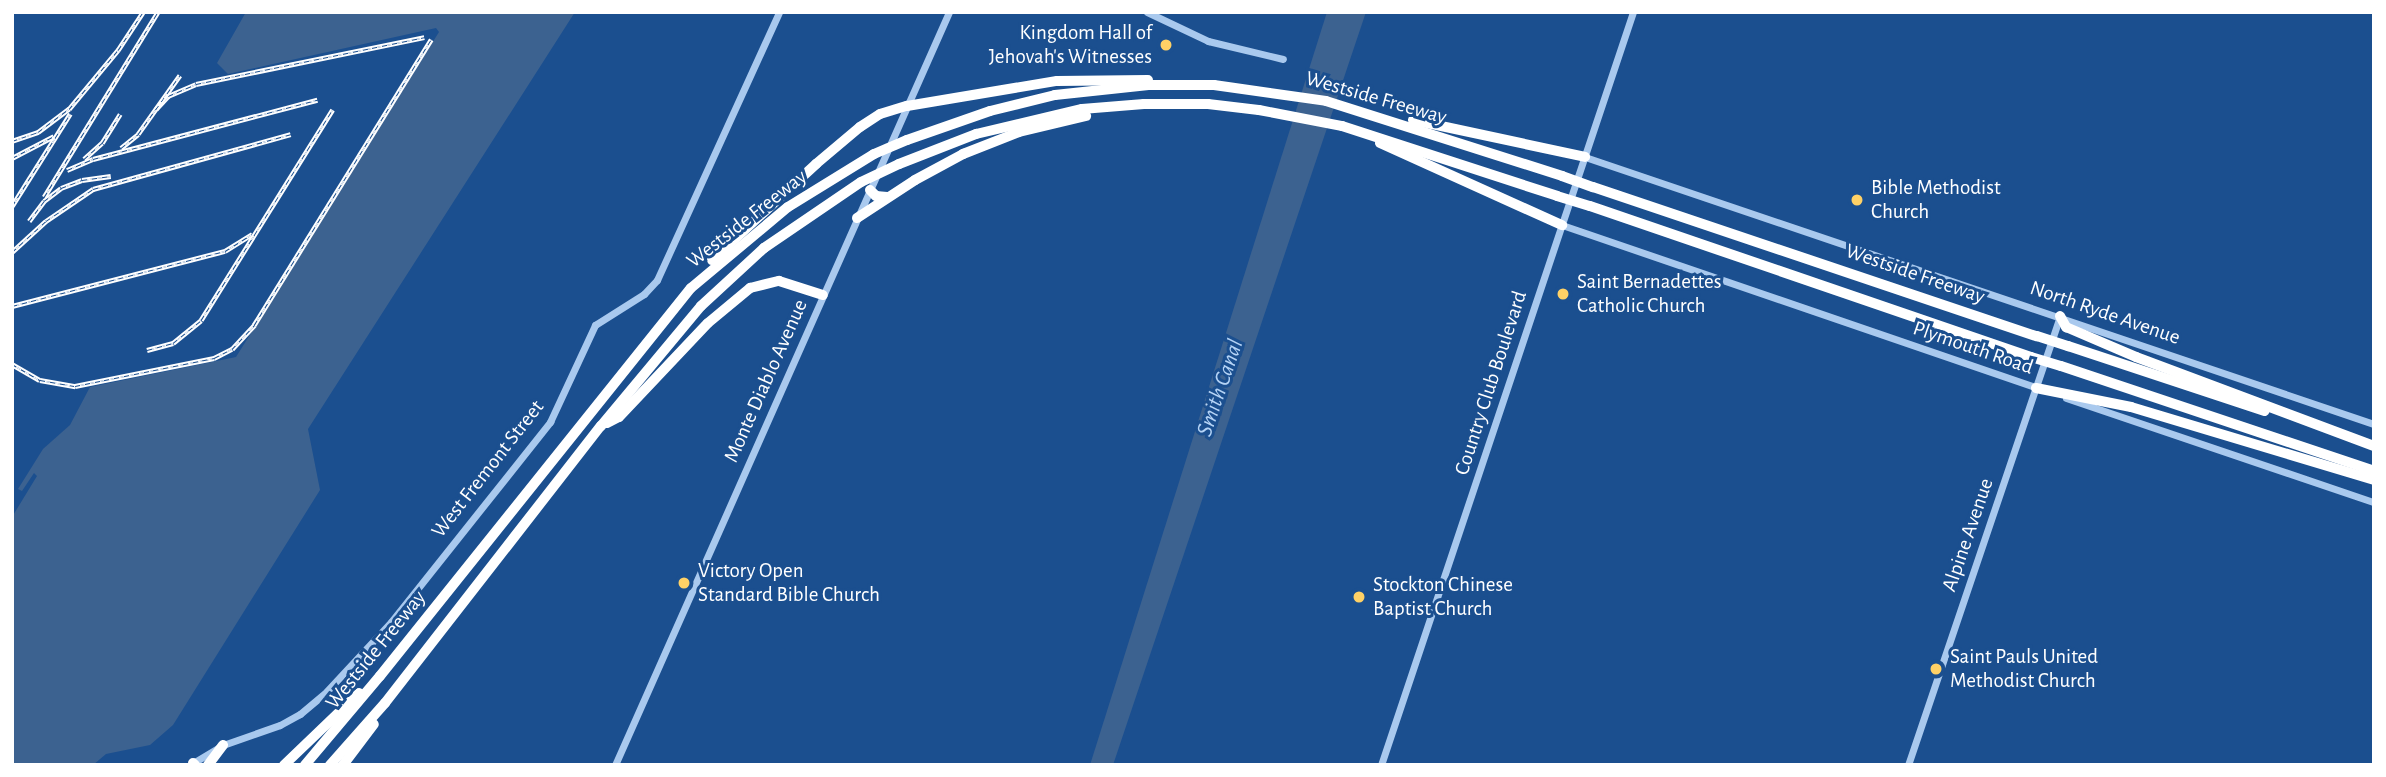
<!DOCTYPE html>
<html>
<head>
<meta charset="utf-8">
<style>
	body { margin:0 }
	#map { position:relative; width:2386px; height:777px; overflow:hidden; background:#1b4f8f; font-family:"Alegreya Sans",sans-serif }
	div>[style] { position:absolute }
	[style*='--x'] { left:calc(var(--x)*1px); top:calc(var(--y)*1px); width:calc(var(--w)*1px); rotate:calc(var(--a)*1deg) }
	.water>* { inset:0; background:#3c6290 }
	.minor>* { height:7px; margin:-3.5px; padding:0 3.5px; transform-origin:3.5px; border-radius:3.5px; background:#a9c9ee }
	.highway>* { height:10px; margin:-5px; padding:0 5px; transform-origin:5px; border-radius:5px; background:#fff }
	.rail>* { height:4.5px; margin-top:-2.25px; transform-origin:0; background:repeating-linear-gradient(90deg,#1b4f8f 0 5px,#fff 0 10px); box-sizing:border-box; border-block:2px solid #fff }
	.highway-bridge>* { height:10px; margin:-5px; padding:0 5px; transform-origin:5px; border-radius:5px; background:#fff }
	.dots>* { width:19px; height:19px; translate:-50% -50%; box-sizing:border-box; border:4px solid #1b4f8f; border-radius:50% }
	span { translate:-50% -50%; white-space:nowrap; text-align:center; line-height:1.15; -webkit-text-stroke:6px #1b4f8f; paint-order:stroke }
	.poi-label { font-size:21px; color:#fff }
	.right { translate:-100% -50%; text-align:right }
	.left { translate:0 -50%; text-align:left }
	.street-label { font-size:21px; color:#fff }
	.water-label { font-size:23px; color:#b5d3f5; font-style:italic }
	.frame { position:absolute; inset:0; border:14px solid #fff; pointer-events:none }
</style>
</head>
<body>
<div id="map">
	<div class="water">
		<div style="clip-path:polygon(246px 12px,575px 12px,308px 429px,320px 490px,173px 725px,150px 745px,106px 754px,93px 765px,12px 765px,12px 517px,37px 476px,34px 473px,22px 491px,18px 489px,43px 449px,70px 425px,90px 387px,236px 357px,439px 32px,436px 28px,228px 74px,217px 63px)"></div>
		<div style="clip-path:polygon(1327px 12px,1366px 12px,1113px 765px,1090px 765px)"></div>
	</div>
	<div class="minor">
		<div style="--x:1147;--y:12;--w:68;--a:25.4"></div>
		<div style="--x:1208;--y:41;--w:77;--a:13.5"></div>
		<div style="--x:1585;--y:157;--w:833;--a:18.7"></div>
		<div style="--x:1562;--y:225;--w:503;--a:18.9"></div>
		<div style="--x:2066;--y:398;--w:325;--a:18.7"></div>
		<div style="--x:193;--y:763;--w:35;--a:-31"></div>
		<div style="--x:223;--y:745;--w:60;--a:-19.3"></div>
		<div style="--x:280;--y:725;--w:23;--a:-29"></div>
		<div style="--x:300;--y:714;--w:35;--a:-40"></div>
		<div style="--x:327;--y:691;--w:94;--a:-47.2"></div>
		<div style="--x:391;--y:622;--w:256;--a:-51.5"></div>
		<div style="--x:550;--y:422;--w:107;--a:-65.1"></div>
		<div style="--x:595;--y:325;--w:58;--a:-32.3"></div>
		<div style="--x:644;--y:294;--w:19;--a:-47"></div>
		<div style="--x:657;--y:280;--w:294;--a:-65.5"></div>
		<div style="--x:615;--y:765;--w:824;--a:-66.08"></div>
		<div style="--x:1381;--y:765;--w:794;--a:-71.5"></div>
		<div style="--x:1908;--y:765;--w:474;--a:-71.3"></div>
	</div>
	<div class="highway">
		<div style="--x:1413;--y:120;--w:176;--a:12.1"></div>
		<div style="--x:907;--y:140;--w:88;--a:-19.3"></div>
		<div style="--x:990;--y:111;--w:67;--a:-13.8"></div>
		<div style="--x:1055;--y:95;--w:94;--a:-6.1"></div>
		<div style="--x:1148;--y:85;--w:66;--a:0"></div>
		<div style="--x:1214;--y:85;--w:113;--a:8.1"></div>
		<div style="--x:1326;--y:101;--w:248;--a:17.6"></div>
		<div style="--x:1380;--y:143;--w:200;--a:24.3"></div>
		<div style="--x:899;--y:164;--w:83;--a:-21.3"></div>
		<div style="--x:976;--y:134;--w:109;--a:-13.3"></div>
		<div style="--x:1082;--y:109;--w:62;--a:-4.6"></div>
		<div style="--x:1144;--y:104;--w:64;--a:0"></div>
		<div style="--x:1208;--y:104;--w:51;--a:6.7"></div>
		<div style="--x:1259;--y:110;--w:85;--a:10.9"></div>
		<div style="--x:1342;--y:126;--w:226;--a:18"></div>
		<div style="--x:1593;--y:187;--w:468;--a:18.6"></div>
		<div style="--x:870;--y:190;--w:8;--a:45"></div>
		<div style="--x:876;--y:196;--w:11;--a:5"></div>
		<div style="--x:1590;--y:206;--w:466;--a:18.9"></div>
		<div style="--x:857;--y:218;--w:69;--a:-33.2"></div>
		<div style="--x:915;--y:180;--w:55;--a:-28.4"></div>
		<div style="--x:963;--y:154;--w:60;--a:-21.4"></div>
		<div style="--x:1019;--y:132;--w:69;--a:-13.4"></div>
		<div style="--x:712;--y:260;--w:142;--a:-42.7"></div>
		<div style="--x:816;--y:164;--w:57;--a:-40.1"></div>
		<div style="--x:860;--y:127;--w:24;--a:-33"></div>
		<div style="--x:880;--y:114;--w:28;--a:-17"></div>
		<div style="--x:907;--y:106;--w:152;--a:-9.5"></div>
		<div style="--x:1057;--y:81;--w:91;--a:-0.6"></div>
		<div style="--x:2060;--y:316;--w:13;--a:61"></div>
		<div style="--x:2066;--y:327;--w:76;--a:23.2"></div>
		<div style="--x:2136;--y:357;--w:254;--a:20.5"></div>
		<div style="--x:2068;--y:346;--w:207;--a:18.3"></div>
		<div style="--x:2061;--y:366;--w:330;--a:18.5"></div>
		<div style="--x:2036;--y:388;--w:97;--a:11.3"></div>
		<div style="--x:2131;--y:407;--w:254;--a:16.7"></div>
		<div style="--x:607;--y:423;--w:13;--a:-27"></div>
		<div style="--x:619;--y:417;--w:129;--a:-46.6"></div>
		<div style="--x:708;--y:323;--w:55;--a:-39.8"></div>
		<div style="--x:750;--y:288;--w:30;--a:-14"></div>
		<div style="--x:779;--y:281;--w:46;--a:17.7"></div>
		<div style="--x:193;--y:763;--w:3;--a:45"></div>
		<div style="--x:208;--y:765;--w:25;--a:-53"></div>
		<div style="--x:284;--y:765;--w:104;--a:-43.8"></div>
		<div style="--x:305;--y:765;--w:116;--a:-49.9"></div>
		<div style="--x:380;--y:676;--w:497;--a:-51.3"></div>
		<div style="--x:691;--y:288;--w:126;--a:-39.9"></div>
		<div style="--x:788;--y:207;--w:101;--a:-31.6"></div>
		<div style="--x:330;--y:765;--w:83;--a:-48.4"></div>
		<div style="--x:385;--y:703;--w:351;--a:-52.1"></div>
		<div style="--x:601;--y:426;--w:156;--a:-50.2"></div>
		<div style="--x:701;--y:306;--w:86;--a:-42.6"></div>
		<div style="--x:764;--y:248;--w:117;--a:-34.2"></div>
		<div style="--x:343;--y:765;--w:51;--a:-52.9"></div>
	</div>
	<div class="rail">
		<div style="--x:156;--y:109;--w:18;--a:-47"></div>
		<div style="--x:168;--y:96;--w:30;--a:-23"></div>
		<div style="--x:196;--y:84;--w:233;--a:-11.6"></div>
		<div style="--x:12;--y:141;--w:28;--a:-19"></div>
		<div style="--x:38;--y:132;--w:39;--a:-37"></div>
		<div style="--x:69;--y:109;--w:77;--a:-50.3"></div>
		<div style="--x:118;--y:50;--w:45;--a:-56.7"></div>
		<div style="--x:121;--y:148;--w:22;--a:-39"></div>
		<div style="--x:138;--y:134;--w:72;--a:-54.6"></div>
		<div style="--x:12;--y:158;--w:47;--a:-27.6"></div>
		<div style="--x:84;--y:159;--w:24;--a:-42"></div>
		<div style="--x:102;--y:143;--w:34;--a:-58"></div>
		<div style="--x:67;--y:170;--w:28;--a:-23"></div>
		<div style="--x:93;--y:159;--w:232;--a:-14.8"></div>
		<div style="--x:44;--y:197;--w:217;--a:-58.4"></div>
		<div style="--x:12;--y:206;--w:109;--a:-57.8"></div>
		<div style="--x:29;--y:221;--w:25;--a:-53"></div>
		<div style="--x:44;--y:201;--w:21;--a:-37"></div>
		<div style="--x:61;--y:188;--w:22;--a:-21"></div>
		<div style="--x:82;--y:180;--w:29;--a:-8"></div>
		<div style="--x:12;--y:252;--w:46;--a:-42.4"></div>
		<div style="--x:46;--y:221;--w:57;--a:-34.2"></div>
		<div style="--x:93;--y:189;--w:205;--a:-15.5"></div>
		<div style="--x:12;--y:306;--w:220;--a:-14.5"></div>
		<div style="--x:225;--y:251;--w:32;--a:-32"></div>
		<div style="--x:147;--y:350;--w:27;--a:-15"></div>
		<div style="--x:173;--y:343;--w:36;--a:-39"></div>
		<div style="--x:201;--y:320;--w:248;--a:-58"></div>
		<div style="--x:12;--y:364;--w:32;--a:30"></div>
		<div style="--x:40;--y:380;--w:36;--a:10"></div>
		<div style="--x:75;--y:386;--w:142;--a:-11.4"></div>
		<div style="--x:214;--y:358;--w:20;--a:-27"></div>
		<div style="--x:232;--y:349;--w:33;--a:-47"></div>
		<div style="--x:254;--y:325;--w:336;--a:-58.2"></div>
	</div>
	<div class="highway-bridge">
		<div style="--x:874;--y:154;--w:36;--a:-23"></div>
		<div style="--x:1562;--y:176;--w:33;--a:20"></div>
		<div style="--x:861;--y:182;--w:42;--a:-25.3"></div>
		<div style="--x:1557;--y:196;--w:34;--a:17"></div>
		<div style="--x:2037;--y:336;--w:33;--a:18"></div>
		<div style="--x:2031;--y:357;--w:31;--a:17"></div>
	</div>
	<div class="dots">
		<div style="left:1166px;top:45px;background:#ffd166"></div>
		<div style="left:1857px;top:200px;background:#ffd166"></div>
		<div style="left:1563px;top:294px;background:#ffd166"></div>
		<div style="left:684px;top:583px;background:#ffd166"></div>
		<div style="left:1359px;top:597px;background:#ffd166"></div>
		<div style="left:1936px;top:669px;background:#ffd166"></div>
	</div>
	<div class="poi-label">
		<span class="right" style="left:1152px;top:45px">Kingdom Hall of<br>Jehovah's Witnesses</span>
		<span class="left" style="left:1871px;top:200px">Bible Methodist<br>Church</span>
		<span class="left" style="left:1577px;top:294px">Saint Bernadettes<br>Catholic Church</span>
		<span class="left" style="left:698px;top:583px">Victory Open<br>Standard Bible Church</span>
		<span class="left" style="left:1373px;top:597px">Stockton Chinese<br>Baptist Church</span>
		<span class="left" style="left:1950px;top:669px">Saint Pauls United<br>Methodist Church</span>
	</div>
	<div class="street-label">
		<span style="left:1376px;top:98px;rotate:16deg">Westside Freeway</span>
		<span style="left:747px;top:219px;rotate:-38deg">Westside Freeway</span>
		<span style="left:1915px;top:274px;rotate:19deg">Westside Freeway</span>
		<span style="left:2105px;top:313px;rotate:19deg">North Ryde Avenue</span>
		<span style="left:1973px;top:348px;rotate:19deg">Plymouth Road</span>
		<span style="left:766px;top:381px;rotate:-66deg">Monte Diablo Avenue</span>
		<span style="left:1491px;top:383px;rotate:-72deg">Country Club Boulevard</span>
		<span style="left:488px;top:469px;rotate:-52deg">West Fremont Street</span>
		<span style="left:1968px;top:535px;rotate:-71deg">Alpine Avenue</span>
		<span style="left:376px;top:650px;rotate:-51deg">Westside Freeway</span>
	</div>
	<div class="water-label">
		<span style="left:1221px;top:388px;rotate:-71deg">Smith Canal</span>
	</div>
	<div class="frame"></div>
</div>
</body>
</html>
